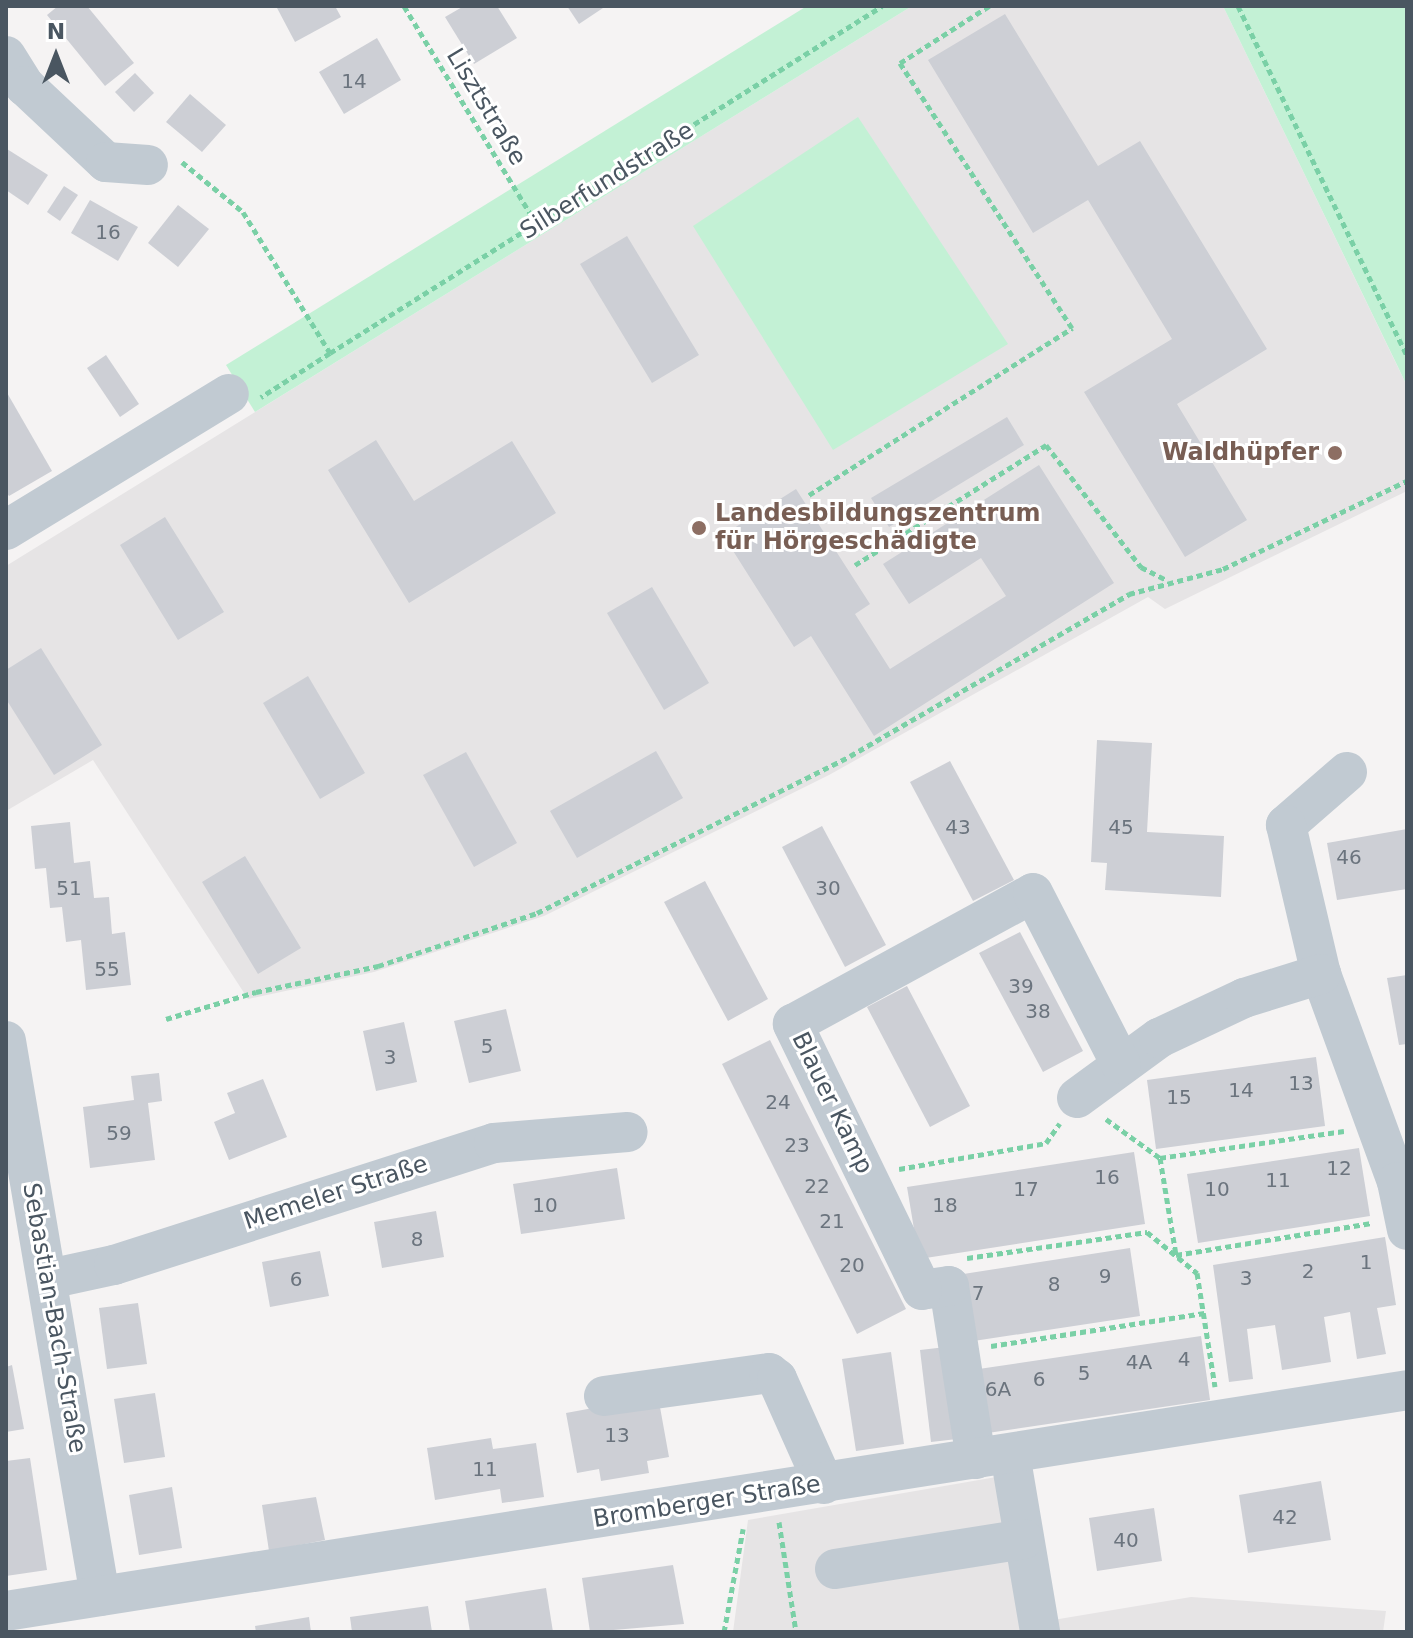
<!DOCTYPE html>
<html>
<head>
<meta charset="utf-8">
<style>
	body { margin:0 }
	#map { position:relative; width:1413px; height:1638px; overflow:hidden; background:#f5f3f3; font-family:"DejaVu Sans",sans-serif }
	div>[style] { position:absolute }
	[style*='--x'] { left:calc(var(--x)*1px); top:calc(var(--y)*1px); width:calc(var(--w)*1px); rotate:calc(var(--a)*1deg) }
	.education>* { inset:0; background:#e6e4e5 }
	.green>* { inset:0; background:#c3f1d5 }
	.building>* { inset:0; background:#cdcfd5 }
	.path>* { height:5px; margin-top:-2.5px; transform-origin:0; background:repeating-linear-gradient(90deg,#7ad0a6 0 6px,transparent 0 10px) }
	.minor>* { height:40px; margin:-20px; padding:0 20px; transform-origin:20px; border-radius:20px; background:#c1cad2 }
	.dots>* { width:22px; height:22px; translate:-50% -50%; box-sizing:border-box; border:4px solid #fff; border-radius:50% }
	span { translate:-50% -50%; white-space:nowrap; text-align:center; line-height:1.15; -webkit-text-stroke:6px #fff; paint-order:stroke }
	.number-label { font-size:20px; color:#6b747e }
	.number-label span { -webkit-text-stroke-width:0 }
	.street-label { font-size:24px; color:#4a5661 }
	.education-label { font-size:24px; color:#785e54; font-weight:700 }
	.right { translate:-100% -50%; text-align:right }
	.left { translate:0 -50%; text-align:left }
	.frame { position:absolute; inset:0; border:8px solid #4a5661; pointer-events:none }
	.north { position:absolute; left:16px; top:16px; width:80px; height:80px; -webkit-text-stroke:6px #fff; paint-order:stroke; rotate:0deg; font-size:22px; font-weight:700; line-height:32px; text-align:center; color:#4a5661 }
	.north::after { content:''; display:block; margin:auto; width:28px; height:36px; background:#4a5661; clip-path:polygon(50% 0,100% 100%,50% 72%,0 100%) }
</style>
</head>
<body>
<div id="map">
	<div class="education">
		<div style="clip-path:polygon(912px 6px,1223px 6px,1407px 386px,1407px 491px,1165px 609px,1148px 597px,829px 775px,544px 916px,374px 972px,248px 999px,93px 760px,6px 811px,6px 566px)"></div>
		<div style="clip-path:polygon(1025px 1472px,1053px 1620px,1191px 1597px,1386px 1611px,1383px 1632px,733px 1632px,748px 1520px)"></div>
	</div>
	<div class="green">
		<div style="clip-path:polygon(807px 6px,912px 6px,255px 412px,226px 365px)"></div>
		<div style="clip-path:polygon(1223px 6px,1407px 6px,1407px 386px,1398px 367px)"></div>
		<div style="clip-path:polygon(858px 117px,1008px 344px,833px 450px,693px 226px)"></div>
	</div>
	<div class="building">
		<div style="clip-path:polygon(58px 6px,87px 6px,134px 63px,105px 86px,47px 15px)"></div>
		<div style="clip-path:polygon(276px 6px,335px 6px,341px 17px,295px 42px)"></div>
		<div style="clip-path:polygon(464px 6px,497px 6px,517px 38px,474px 64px,445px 17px)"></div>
		<div style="clip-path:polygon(567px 6px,606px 6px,579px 24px)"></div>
		<div style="clip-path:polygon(1005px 14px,1098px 166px,1140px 141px,1267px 349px,1177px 404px,1247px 520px,1185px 557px,1084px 392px,1172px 339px,1088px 200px,1033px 233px,928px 60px)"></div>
		<div style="clip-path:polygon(377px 38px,401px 80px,344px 114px,319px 72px)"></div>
		<div style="clip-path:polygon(135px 73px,154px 93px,134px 112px,115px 92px)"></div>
		<div style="clip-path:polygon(190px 94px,226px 125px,202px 152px,166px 122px)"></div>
		<div style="clip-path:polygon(7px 149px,48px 175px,28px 205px,6px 190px)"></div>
		<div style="clip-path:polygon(64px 186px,78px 195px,60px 221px,47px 212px)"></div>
		<div style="clip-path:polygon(90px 200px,138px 227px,118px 261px,71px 233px)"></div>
		<div style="clip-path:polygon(178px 205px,209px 229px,178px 267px,148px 243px)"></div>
		<div style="clip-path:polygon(627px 236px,699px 355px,652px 383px,580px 264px)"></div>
		<div style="clip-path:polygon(106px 355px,139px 404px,120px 417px,87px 368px)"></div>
		<div style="clip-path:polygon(6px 391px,52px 471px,9px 496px,6px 492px)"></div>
		<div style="clip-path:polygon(1007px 417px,1024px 445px,889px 527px,871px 498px)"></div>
		<div style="clip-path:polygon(376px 440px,414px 501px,512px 441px,556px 513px,409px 603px,328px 470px)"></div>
		<div style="clip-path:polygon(1039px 465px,1114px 583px,874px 736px,811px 636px,794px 647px,723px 535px,796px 489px,870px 604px,855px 614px,890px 669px,1006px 596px,981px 558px,909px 604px,883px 564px)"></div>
		<div style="clip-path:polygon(165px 517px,224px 612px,178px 640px,120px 545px)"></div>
		<div style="clip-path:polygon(652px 587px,709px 683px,664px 710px,607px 613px)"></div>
		<div style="clip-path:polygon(41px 648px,102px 745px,54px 775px,6px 699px,6px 670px)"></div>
		<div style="clip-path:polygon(308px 676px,365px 773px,320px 799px,263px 703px)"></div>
		<div style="clip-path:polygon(1097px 740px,1152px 743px,1147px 832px,1224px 836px,1221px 897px,1105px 890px,1107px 863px,1091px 862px)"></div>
		<div style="clip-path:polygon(656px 751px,683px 798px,577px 858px,550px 811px)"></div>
		<div style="clip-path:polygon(466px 752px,517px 843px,474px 867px,423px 775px)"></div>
		<div style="clip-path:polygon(950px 761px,1014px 880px,973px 901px,910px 782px)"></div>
		<div style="clip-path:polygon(70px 822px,74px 863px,90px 861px,94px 898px,109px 897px,112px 934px,125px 932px,131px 985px,86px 990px,81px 940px,66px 942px,62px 907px,50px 908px,46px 868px,35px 869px,31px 826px)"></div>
		<div style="clip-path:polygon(822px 826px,886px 945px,845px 967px,782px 847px)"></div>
		<div style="clip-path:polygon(1407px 829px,1407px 889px,1337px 900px,1327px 843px)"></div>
		<div style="clip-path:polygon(245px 856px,301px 948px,258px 974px,202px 882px)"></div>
		<div style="clip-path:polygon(705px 881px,768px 999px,728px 1021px,664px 902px)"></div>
		<div style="clip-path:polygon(1020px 932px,1083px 1051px,1043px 1072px,979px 953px)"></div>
		<div style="clip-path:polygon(1407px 975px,1407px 1044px,1399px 1045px,1387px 978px)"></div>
		<div style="clip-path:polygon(907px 986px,970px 1106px,930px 1127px,867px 1007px)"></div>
		<div style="clip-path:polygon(506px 1009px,521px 1071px,469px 1083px,454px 1021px)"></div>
		<div style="clip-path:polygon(404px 1022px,417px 1082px,376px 1091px,363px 1031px)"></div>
		<div style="clip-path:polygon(770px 1040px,906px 1309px,857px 1334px,722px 1064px)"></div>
		<div style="clip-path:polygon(1316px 1057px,1325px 1126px,1156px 1149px,1147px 1080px)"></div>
		<div style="clip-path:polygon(159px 1073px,162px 1101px,148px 1103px,155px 1160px,90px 1168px,83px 1107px,134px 1100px,131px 1076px)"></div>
		<div style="clip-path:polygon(263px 1079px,287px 1137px,229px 1160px,214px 1122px,235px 1113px,227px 1093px)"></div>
		<div style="clip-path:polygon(1359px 1148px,1370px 1216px,1198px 1243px,1187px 1174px)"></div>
		<div style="clip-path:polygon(1134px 1152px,1145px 1224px,919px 1259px,907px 1187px)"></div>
		<div style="clip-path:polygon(617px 1168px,625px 1219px,521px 1234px,513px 1184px)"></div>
		<div style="clip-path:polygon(436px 1211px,444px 1257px,382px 1268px,374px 1222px)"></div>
		<div style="clip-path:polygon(1385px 1237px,1396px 1305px,1377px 1308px,1386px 1354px,1357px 1359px,1350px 1312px,1324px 1317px,1331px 1362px,1282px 1370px,1275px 1325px,1247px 1329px,1253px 1379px,1229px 1382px,1213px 1265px)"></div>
		<div style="clip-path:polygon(1130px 1248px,1140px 1316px,967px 1342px,957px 1275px)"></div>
		<div style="clip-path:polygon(320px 1251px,329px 1296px,270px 1307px,262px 1262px)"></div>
		<div style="clip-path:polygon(138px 1303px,147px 1364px,107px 1369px,99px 1308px)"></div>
		<div style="clip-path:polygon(1201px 1336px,1210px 1400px,981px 1434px,972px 1370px)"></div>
		<div style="clip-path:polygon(946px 1347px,957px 1439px,931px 1442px,920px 1350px)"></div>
		<div style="clip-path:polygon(891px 1352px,904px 1444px,856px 1451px,842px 1359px)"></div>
		<div style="clip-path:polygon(12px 1365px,24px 1429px,6px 1432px,6px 1367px)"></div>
		<div style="clip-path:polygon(155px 1393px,165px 1457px,124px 1463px,114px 1399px)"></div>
		<div style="clip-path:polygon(658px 1396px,669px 1457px,647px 1461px,649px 1473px,601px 1481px,599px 1469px,577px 1473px,566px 1413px)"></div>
		<div style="clip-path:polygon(491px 1438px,493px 1449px,536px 1443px,544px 1497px,502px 1503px,500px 1489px,435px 1500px,427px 1448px)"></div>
		<div style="clip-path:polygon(30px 1458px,47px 1570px,6px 1576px,6px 1461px)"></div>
		<div style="clip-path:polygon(1321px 1481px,1331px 1540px,1248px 1553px,1239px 1495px)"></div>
		<div style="clip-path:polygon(172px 1487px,182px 1548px,139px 1555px,129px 1495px)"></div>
		<div style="clip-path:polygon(316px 1497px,325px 1540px,269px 1551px,262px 1505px)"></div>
		<div style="clip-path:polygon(1154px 1508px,1162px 1561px,1097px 1571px,1089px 1518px)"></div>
		<div style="clip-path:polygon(673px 1565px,684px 1624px,590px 1632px,582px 1578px)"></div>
		<div style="clip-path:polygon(546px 1588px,553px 1632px,470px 1632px,465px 1601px)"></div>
		<div style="clip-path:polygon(428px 1606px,432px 1632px,352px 1632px,350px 1617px)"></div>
		<div style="clip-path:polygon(309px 1617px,311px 1632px,256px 1632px,255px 1626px)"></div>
	</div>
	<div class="path">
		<div style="--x:404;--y:6;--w:258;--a:58.7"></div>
		<div style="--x:1238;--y:6;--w:389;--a:64.2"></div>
		<div style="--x:182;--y:162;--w:79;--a:39.3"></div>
		<div style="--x:243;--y:212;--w:166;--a:58.3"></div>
		<div style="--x:330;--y:353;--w:82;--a:147.5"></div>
		<div style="--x:330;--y:353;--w:652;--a:-32.15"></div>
		<div style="--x:809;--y:495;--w:312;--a:-32.4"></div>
		<div style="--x:1072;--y:328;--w:316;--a:-123"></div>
		<div style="--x:900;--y:63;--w:106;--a:-32.6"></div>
		<div style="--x:855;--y:565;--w:226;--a:-32.1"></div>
		<div style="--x:1046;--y:445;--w:155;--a:52.1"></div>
		<div style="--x:1141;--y:567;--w:30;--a:27"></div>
		<div style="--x:166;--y:1019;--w:94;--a:-16.7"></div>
		<div style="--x:256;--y:992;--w:125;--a:-12"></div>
		<div style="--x:378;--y:966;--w:168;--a:-18.4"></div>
		<div style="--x:537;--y:913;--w:350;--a:-26.6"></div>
		<div style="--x:850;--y:756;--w:323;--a:-30.1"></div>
		<div style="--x:1129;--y:594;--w:97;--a:-14.9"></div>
		<div style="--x:1223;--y:569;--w:204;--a:-25.6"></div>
		<div style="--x:1106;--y:1119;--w:67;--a:35.8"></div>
		<div style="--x:1344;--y:1131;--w:186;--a:171.7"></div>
		<div style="--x:1160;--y:1158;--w:98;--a:80.6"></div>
		<div style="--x:1176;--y:1255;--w:198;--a:-9.3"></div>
		<div style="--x:899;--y:1169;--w:149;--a:-10"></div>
		<div style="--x:1046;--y:1143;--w:24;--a:-55"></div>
		<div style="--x:967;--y:1258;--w:182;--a:-8.2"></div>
		<div style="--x:1147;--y:1232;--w:65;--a:39.4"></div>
		<div style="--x:1197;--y:1273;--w:115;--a:81"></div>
		<div style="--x:991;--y:1346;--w:216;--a:-8.8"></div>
		<div style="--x:779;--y:1522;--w:111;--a:81.2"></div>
		<div style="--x:724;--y:1632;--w:105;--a:-79.5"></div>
	</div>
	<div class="minor">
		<div style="--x:6;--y:56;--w:36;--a:58"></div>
		<div style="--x:25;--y:86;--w:111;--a:43.2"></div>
		<div style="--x:106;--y:162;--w:42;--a:4.1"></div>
		<div style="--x:6;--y:530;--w:261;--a:-31.4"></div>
		<div style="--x:1347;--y:772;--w:81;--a:139"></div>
		<div style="--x:1286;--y:825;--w:153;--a:76.8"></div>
		<div style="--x:1321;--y:974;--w:221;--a:69.9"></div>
		<div style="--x:1397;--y:1182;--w:49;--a:78.2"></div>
		<div style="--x:6;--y:1041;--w:563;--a:80.39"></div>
		<div style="--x:1077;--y:1098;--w:102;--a:-36.2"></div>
		<div style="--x:1159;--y:1038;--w:94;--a:-25.2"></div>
		<div style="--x:1244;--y:998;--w:81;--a:-17.3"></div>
		<div style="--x:49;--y:1279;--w:66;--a:-12.2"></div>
		<div style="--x:114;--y:1265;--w:399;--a:-17.8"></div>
		<div style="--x:494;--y:1143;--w:134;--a:-4.7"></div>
		<div style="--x:604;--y:1396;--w:167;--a:-7.9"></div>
		<div style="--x:769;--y:1373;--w:10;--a:37"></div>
		<div style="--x:777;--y:1379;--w:115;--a:65.9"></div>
		<div style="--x:1010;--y:1454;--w:181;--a:80.4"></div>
		<div style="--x:976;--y:1459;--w:175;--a:-98.9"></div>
		<div style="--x:949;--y:1286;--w:27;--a:172"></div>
		<div style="--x:922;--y:1290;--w:296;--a:-115.9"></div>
		<div style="--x:793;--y:1024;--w:273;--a:-28.6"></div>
		<div style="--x:1033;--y:893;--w:192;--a:62.8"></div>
		<div style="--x:835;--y:1569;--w:191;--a:-9"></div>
		<div style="--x:6;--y:1611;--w:1418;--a:-8.96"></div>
	</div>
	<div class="dots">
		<div style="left:1335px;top:453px;background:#8d6e63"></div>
		<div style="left:699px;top:528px;background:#8d6e63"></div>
	</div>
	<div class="number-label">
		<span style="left:354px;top:81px">14</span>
		<span style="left:108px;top:232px">16</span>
		<span style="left:958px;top:827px">43</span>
		<span style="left:1121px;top:827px">45</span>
		<span style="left:1349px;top:857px">46</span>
		<span style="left:69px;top:888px">51</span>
		<span style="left:828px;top:888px">30</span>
		<span style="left:107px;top:969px">55</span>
		<span style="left:1021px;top:986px">39</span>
		<span style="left:1038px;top:1011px">38</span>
		<span style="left:487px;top:1046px">5</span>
		<span style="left:390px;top:1057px">3</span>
		<span style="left:1301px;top:1083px">13</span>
		<span style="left:1241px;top:1090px">14</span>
		<span style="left:1179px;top:1097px">15</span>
		<span style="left:778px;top:1102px">24</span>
		<span style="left:119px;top:1133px">59</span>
		<span style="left:797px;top:1145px">23</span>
		<span style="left:1339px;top:1168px">12</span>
		<span style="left:1107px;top:1177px">16</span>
		<span style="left:1278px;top:1180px">11</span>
		<span style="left:817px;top:1186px">22</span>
		<span style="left:1026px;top:1189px">17</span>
		<span style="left:1217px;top:1189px">10</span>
		<span style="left:545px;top:1205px">10</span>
		<span style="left:945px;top:1205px">18</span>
		<span style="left:832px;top:1221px">21</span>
		<span style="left:417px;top:1239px">8</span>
		<span style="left:1366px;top:1262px">1</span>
		<span style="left:852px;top:1265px">20</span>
		<span style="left:1308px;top:1271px">2</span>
		<span style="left:1105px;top:1276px">9</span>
		<span style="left:1246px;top:1278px">3</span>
		<span style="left:296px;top:1279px">6</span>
		<span style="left:1054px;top:1284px">8</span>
		<span style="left:978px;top:1293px">7</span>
		<span style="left:1184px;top:1359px">4</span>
		<span style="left:1139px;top:1362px">4A</span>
		<span style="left:1084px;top:1373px">5</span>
		<span style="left:1039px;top:1379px">6</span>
		<span style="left:998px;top:1389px">6A</span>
		<span style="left:617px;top:1435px">13</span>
		<span style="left:485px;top:1469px">11</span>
		<span style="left:1285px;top:1517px">42</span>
		<span style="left:1126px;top:1540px">40</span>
	</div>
	<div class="street-label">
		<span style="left:486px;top:107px;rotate:59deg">Lisztstraße</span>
		<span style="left:607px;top:181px;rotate:-32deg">Silberfundstraße</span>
		<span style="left:832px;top:1103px;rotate:64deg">Blauer Kamp</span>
		<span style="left:336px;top:1193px;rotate:-18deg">Memeler Straße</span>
		<span style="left:54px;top:1318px;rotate:80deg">Sebastian-Bach-Straße</span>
		<span style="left:707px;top:1502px;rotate:-9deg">Bromberger Straße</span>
	</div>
	<div class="education-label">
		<span class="right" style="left:1319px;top:453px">Waldhüpfer</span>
		<span class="left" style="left:715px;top:528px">Landesbildungszentrum<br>für Hörgeschädigte</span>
	</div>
	<div class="frame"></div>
	<div class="north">N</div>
</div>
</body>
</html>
